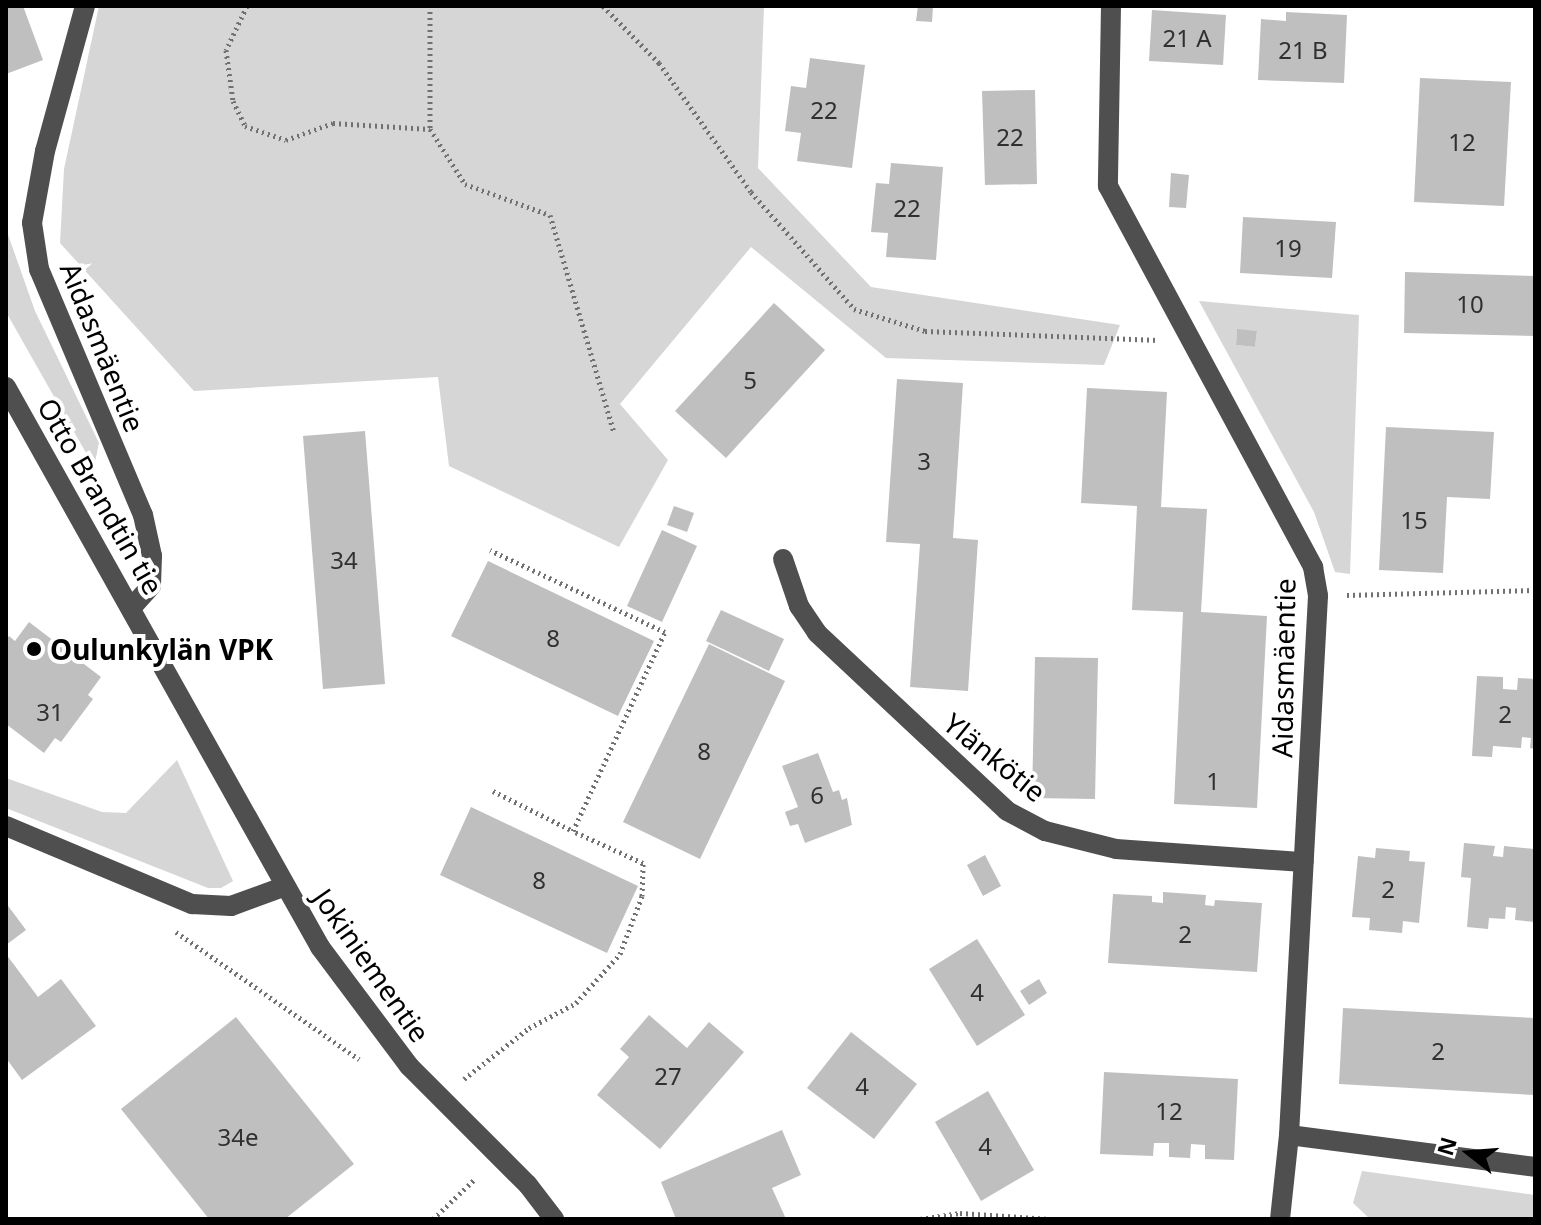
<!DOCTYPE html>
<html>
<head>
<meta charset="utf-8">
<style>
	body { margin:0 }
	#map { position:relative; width:1541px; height:1225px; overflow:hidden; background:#fff; font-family:"Noto Sans",sans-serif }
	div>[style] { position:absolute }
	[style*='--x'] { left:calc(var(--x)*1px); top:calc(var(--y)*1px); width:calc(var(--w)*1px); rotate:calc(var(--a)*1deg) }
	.green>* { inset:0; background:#d6d6d6 }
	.building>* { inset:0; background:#bfbfbf }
	.path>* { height:5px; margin-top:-2.5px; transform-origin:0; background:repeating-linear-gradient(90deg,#717171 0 2px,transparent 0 6px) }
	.minor>* { height:20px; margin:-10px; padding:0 10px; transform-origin:10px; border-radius:10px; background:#4f4f4f }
	.dots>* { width:22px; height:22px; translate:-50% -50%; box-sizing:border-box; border:4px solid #fff; border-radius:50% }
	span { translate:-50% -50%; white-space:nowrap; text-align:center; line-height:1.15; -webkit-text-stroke:8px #fff; paint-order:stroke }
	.number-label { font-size:24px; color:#303030 }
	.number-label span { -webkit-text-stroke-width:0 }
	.street-label { font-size:28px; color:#000 }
	.poi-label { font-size:28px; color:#000; font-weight:700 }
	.left { translate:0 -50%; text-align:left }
	.frame { position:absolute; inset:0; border:8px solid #000; pointer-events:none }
	.north { position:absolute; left:1429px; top:1113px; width:80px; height:80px; -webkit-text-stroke:6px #fff; paint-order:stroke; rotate:287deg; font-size:22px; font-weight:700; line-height:32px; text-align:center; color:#000 }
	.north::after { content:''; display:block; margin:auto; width:28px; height:36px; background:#000; clip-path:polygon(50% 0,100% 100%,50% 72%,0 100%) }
</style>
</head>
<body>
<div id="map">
	<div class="green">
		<div style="clip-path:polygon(99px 6px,764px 6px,758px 168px,871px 287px,1120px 325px,1104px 365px,886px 358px,751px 247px,620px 404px,668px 460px,619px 547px,449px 466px,438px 377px,194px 391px,60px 243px,64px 169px)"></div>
		<div style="clip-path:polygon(6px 229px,35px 311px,99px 443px,94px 467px,6px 312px)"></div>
		<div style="clip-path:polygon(evenodd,1199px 301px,1359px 315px,1350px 574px,1335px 572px,1314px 512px,1199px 301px,1237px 330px,1257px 331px,1255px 347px,1236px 345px,1237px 330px)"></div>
		<div style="clip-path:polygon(177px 760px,233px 881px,221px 888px,208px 888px,6px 808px,6px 778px,102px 812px,126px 813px)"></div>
		<div style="clip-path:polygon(1362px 1171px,1535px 1195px,1535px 1219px,1370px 1219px,1353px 1203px)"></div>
	</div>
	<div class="building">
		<div style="clip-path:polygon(6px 6px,23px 6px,43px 60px,6px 74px)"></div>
		<div style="clip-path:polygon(918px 6px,933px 6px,932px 22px,916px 21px)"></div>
		<div style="clip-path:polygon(1152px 10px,1226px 15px,1223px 65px,1149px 61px)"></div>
		<div style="clip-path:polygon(1286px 12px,1347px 15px,1344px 83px,1258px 80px,1261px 19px,1286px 21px)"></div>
		<div style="clip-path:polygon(810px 58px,865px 65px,852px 168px,797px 161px,801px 133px,785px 131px,791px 86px,806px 88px)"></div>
		<div style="clip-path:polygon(1420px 78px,1511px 82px,1504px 206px,1414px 202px)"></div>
		<div style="clip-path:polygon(1035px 90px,1037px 184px,985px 185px,982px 91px)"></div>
		<div style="clip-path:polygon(891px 163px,943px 167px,936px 260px,886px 257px,888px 233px,871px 232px,876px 183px,889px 184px)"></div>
		<div style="clip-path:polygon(1171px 173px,1189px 175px,1186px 208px,1169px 207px)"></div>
		<div style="clip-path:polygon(1243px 217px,1336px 222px,1332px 278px,1240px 273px)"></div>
		<div style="clip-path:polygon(1405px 272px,1535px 276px,1535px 336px,1404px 333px)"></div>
		<div style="clip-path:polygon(774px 303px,825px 350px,726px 458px,675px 411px)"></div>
		<div style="clip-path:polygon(1237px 329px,1257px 331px,1255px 347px,1236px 345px)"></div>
		<div style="clip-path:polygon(897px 379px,963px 383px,953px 538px,978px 540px,968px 691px,910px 687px,920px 544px,886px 542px)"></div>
		<div style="clip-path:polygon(1087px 388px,1167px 392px,1161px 507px,1207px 509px,1201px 612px,1267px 616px,1257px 808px,1174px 804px,1183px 612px,1132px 610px,1137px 506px,1081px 503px)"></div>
		<div style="clip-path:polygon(1386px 427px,1494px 432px,1490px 499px,1447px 497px,1443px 573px,1379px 570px)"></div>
		<div style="clip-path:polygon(365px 431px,385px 684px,323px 689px,303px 436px)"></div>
		<div style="clip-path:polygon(674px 506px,694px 513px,687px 532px,667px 525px)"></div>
		<div style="clip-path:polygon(662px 530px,697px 546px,662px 622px,627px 606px)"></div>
		<div style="clip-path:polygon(488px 561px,654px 641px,618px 716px,451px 636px)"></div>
		<div style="clip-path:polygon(721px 610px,784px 639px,769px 671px,706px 641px)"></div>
		<div style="clip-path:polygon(29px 622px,101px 677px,88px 695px,93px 699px,61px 742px,55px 738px,44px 753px,6px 724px,6px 640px,9px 636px,15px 641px)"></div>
		<div style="clip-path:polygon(709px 644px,785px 681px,700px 859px,623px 822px)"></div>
		<div style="clip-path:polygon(1035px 657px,1098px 658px,1095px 799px,1032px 798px)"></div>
		<div style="clip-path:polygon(1477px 676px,1503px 677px,1503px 689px,1517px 690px,1518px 678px,1535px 679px,1535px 749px,1530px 748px,1531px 738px,1522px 737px,1521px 748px,1493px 746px,1492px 757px,1472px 756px)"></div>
		<div style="clip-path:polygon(818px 753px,833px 792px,839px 790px,842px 800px,847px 798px,852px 825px,805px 843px,798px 824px,790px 826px,785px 812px,798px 807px,782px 766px)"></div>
		<div style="clip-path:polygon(471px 807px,638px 886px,607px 953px,440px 875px)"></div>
		<div style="clip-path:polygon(1464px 843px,1495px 846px,1493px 856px,1503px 857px,1504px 846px,1535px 849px,1535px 922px,1515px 920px,1516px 908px,1506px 907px,1505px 919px,1489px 918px,1488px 929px,1467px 927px,1471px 878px,1461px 877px)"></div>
		<div style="clip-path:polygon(1376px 848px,1410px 851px,1409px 861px,1425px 862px,1419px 923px,1403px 921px,1402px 933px,1369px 930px,1370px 918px,1352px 917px,1358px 856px,1375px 858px)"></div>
		<div style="clip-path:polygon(985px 855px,1001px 886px,983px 896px,967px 865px)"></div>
		<div style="clip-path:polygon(1163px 892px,1206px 895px,1205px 905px,1214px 906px,1215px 900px,1262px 903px,1257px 972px,1108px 963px,1113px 894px,1152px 896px,1152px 902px,1163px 903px)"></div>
		<div style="clip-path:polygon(6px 903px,26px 930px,6px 945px)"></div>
		<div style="clip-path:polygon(977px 939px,1025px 1015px,977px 1046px,929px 969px)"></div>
		<div style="clip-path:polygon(6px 954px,38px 997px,61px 979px,96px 1026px,22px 1080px,6px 1058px)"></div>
		<div style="clip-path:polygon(1039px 979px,1047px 993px,1029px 1005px,1020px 991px)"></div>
		<div style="clip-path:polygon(1343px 1008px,1535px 1018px,1535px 1095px,1339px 1084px)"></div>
		<div style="clip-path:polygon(649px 1015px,687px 1048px,709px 1022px,744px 1052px,660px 1149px,597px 1095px,629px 1057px,620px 1049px)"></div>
		<div style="clip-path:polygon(236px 1017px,354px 1164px,285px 1219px,209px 1219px,121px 1109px)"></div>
		<div style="clip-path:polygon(851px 1032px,917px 1084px,874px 1139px,807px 1088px)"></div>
		<div style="clip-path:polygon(1104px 1072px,1238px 1079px,1234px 1160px,1205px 1159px,1205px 1145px,1191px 1144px,1190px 1158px,1169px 1157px,1169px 1143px,1154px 1143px,1153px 1156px,1100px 1154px)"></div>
		<div style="clip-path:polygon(988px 1091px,1034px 1170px,981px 1201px,935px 1122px)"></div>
		<div style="clip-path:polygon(782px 1130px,801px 1175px,772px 1188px,786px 1219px,676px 1219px,661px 1182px)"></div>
	</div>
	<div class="path">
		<div style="--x:247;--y:6;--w:49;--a:115.5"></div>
		<div style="--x:226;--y:50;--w:51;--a:82.2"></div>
		<div style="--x:233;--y:101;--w:28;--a:64"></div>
		<div style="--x:245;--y:126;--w:43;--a:18.9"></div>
		<div style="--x:286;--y:140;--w:50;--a:-19.9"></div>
		<div style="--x:333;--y:123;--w:97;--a:3.5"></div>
		<div style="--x:430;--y:6;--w:123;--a:90"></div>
		<div style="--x:430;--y:129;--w:65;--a:57.5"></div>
		<div style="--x:465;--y:184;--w:90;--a:20"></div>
		<div style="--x:550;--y:215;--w:226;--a:73.6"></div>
		<div style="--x:603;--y:6;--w:80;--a:45.5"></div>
		<div style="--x:659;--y:63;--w:158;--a:54.5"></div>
		<div style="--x:751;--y:192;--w:156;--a:48.6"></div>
		<div style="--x:854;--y:309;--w:74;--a:17.2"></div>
		<div style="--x:925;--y:331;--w:234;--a:2.2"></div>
		<div style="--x:1347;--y:595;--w:188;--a:-1.5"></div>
		<div style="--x:493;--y:791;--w:89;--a:26.6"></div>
		<div style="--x:176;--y:932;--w:223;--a:34.8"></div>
		<div style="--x:464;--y:1079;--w:83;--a:-38.1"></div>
		<div style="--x:529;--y:1028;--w:53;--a:-28"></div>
		<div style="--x:576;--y:1003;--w:66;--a:-48.1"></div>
		<div style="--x:620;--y:954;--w:62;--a:-69.2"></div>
		<div style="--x:642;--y:896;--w:33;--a:-88"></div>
		<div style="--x:643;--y:863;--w:77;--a:-155.4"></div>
		<div style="--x:573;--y:831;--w:219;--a:-65.2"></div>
		<div style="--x:665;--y:632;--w:193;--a:-154.9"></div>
		<div style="--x:433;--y:1219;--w:59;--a:-43.6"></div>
		<div style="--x:920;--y:1219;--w:40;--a:-8.5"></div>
		<div style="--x:960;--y:1213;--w:90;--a:3.8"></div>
	</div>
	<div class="minor">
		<div style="--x:85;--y:6;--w:150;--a:105.4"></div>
		<div style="--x:45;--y:151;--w:73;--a:100.2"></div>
		<div style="--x:32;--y:223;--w:47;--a:81.3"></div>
		<div style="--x:39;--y:269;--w:267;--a:67.1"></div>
		<div style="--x:143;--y:515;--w:42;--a:77.6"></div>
		<div style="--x:152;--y:556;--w:30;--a:92"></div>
		<div style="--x:151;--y:586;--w:28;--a:132"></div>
		<div style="--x:1111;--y:6;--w:180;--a:91"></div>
		<div style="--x:1108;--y:186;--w:433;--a:61.7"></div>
		<div style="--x:1313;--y:567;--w:29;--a:80"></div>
		<div style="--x:1318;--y:596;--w:540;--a:93.08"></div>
		<div style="--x:1289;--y:1135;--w:84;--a:96.1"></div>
		<div style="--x:6;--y:387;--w:642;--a:60.72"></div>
		<div style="--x:320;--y:947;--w:149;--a:53.2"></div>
		<div style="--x:409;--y:1066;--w:168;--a:45"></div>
		<div style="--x:528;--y:1185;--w:43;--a:52.6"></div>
		<div style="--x:783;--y:559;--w:50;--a:71.2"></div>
		<div style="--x:799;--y:606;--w:32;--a:56"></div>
		<div style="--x:817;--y:633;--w:260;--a:43.1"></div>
		<div style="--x:1007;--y:811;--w:43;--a:27.8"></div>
		<div style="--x:1045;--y:831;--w:73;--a:14.2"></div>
		<div style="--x:1116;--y:849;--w:188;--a:4"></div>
		<div style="--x:6;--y:826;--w:202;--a:22.8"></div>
		<div style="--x:192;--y:904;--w:39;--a:3"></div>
		<div style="--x:231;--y:906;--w:55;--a:-20.1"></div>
		<div style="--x:1289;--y:1135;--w:248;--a:7.4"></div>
	</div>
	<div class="dots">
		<div style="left:34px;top:649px;background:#000"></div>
	</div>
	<div class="number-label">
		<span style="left:1187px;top:38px">21 A</span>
		<span style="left:1303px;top:50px">21 B</span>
		<span style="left:824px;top:110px">22</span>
		<span style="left:1010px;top:137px">22</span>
		<span style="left:1462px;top:142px">12</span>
		<span style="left:907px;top:208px">22</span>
		<span style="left:1288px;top:248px">19</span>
		<span style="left:1470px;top:304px">10</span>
		<span style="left:750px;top:380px">5</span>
		<span style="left:924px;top:461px">3</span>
		<span style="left:1414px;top:520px">15</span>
		<span style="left:344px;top:560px">34</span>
		<span style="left:553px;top:638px">8</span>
		<span style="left:50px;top:712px">31</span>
		<span style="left:1505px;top:714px">2</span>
		<span style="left:704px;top:751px">8</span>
		<span style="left:1213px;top:781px">1</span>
		<span style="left:817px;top:795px">6</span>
		<span style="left:539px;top:880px">8</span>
		<span style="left:1388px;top:889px">2</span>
		<span style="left:1185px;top:934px">2</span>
		<span style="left:977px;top:992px">4</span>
		<span style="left:1438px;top:1051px">2</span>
		<span style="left:668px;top:1076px">27</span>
		<span style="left:862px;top:1086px">4</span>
		<span style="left:1169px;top:1111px">12</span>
		<span style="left:238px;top:1137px">34e</span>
		<span style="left:985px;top:1146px">4</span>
	</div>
	<div class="street-label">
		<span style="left:103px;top:347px;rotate:68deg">Aidasmäentie</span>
		<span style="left:101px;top:496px;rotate:60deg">Otto Brandtin tie</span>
		<span style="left:1283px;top:668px;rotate:-89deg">Aidasmäentie</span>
		<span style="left:995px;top:757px;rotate:39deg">Ylänkötie</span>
		<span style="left:372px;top:965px;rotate:55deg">Jokiniementie</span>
	</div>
	<div class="poi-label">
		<span class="left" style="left:50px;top:649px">Oulunkylän VPK</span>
	</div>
	<div class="frame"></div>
	<div class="north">N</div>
</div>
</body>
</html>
